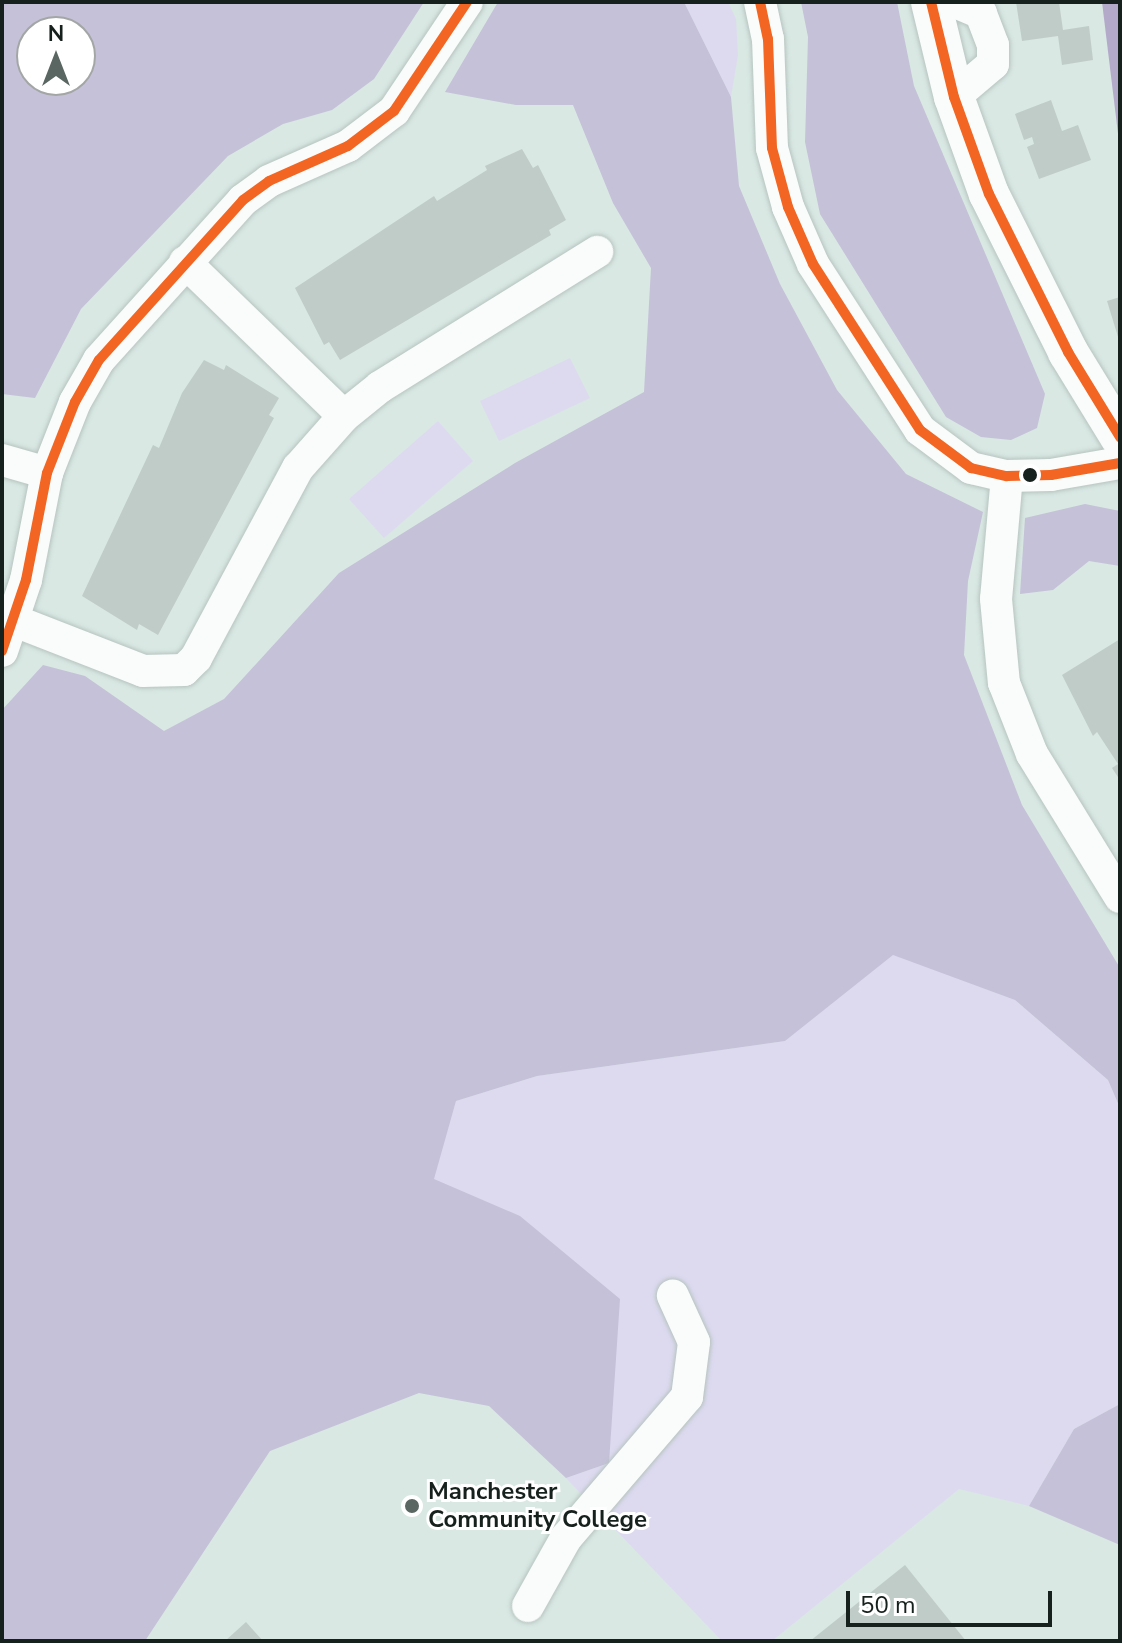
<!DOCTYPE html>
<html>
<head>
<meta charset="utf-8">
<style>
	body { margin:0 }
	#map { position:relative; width:1122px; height:1643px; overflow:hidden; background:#d9e8e3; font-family:"Nunito Sans",sans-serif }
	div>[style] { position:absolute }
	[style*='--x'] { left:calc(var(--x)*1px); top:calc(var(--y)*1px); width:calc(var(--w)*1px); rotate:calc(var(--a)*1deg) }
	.green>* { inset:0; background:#dddaf0 }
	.forest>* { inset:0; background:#c5c1d8 }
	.water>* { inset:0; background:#b2aac8 }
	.building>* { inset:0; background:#c0ccc8 }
	.roads { filter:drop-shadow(0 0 2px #b7c4c0) drop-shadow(0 0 2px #b7c4c0) }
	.minor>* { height:32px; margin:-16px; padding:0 16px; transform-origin:16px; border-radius:16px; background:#f9fcfb }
	.major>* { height:40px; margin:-20px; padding:0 20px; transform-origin:20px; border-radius:20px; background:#f9fcfb }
	.bus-1>* { height:10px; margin:-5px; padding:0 5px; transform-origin:5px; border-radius:5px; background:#f26522 }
	.dots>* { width:22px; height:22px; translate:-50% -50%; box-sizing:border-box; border:4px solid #fff; border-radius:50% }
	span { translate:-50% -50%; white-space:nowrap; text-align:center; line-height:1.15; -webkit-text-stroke:6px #fff; paint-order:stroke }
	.poi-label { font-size:24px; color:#16201d; font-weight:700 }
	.left { translate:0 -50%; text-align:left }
	.frame { position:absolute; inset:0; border:4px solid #16201d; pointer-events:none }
	.north { position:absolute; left:16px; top:16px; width:80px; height:80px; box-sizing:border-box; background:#fff; border:2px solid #a2a6a5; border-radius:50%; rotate:0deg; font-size:22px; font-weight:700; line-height:32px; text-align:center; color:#16201d }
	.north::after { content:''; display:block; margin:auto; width:28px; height:36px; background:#5a6662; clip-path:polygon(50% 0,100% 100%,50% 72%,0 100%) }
	.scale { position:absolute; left:846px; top:1591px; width:206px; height:36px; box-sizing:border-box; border:4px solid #16201d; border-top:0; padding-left:10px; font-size:24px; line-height:28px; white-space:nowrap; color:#16201d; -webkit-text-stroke:6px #fff; paint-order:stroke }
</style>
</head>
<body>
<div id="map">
	<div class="green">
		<div style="clip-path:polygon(684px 2px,728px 2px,736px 19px,738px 55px,731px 97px)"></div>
		<div style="clip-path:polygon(570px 358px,590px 398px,499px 441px,480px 401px)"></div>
		<div style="clip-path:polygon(438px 421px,473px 461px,384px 538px,349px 499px)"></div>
		<div style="clip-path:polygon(893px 954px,1015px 1000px,1108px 1080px,1120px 1108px,1120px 1404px,1074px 1429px,1029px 1506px,959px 1489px,772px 1641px,722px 1641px,566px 1478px,609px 1463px,433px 1179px,456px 1101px,537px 1076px,785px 1041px)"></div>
	</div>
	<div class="forest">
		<div style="clip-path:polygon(evenodd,2px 2px,424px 2px,374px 79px,332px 110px,283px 124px,228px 156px,81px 309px,35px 398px,2px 394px,2px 2px,32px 32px,80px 32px,80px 80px,32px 80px,32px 32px)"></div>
		<div style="clip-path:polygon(498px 2px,684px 2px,731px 97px,739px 186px,780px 284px,837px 390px,906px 474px,983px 512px,968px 581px,964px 655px,1022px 805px,1120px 968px,1120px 1108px,1108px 1080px,1015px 1000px,893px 955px,785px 1041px,537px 1076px,456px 1101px,434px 1179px,520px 1216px,620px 1299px,609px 1463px,566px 1478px,489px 1406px,419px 1393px,270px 1451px,145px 1641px,2px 1641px,2px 710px,43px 665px,85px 676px,164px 731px,224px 699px,339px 573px,515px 463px,644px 392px,651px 268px,613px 203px,573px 105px,516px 105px,445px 92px)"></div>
		<div style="clip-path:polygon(801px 2px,897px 2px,914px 86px,1045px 394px,1037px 428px,1011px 440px,981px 437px,946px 417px,820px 214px,805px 142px,808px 37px)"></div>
		<div style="clip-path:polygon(1085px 504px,1120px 511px,1120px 566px,1089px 561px,1053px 590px,1020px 594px,1025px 518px)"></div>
		<div style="clip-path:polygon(1120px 1404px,1120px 1545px,1029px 1506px,1074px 1429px)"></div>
	</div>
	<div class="water">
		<div style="clip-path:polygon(1102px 2px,1120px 2px,1120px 150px)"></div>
	</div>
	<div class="building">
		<div style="clip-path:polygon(1016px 2px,1059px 2px,1063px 30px,1089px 26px,1093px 60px,1062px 65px,1058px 36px,1022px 41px)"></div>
		<div style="clip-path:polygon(1051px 100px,1062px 131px,1078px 125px,1091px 160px,1039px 179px,1027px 147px,1034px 144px,1032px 137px,1024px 140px,1015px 114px)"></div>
		<div style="clip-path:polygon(522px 149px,533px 168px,538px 165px,566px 220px,549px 230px,551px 235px,340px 360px,329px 342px,324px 345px,295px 288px,434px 196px,437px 201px,487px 170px,485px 166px)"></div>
		<div style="clip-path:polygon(1120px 297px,1120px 340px,1119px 340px,1107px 301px)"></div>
		<div style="clip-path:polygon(204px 360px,224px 370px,226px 365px,279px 398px,269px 415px,274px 418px,158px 635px,139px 624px,137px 630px,82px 596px,153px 445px,159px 448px,182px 393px)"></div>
		<div style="clip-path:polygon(1120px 639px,1120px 780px,1112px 768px,1118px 764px,1097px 732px,1093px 736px,1062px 675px)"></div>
		<div style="clip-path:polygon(905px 1565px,966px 1641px,810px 1641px)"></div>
		<div style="clip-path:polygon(246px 1622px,263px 1641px,225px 1641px)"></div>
	</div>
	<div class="roads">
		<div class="minor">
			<div style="--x:760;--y:2;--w:38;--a:78"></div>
			<div style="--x:768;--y:39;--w:109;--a:87.9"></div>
			<div style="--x:772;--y:148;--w:61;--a:74.8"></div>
			<div style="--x:788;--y:207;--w:62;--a:66.3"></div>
			<div style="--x:813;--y:264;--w:197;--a:57.2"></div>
			<div style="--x:920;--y:430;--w:64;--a:36.7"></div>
			<div style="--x:971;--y:468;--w:37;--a:13"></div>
			<div style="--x:1007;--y:476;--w:44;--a:-1.3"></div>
			<div style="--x:1051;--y:475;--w:70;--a:-9.9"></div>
			<div style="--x:954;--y:97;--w:51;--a:-40.2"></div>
			<div style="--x:993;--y:64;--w:19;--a:-90"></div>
			<div style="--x:993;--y:45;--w:34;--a:-111"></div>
			<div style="--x:981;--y:13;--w:28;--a:-157"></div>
			<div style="--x:185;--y:262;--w:221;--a:44.1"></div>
			<div style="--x:2;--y:460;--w:47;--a:16.1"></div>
			<div style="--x:1007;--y:476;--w:123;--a:95.1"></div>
			<div style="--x:996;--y:599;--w:84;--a:84.6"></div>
			<div style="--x:1004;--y:683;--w:76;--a:68.5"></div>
			<div style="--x:1032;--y:754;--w:168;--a:58.4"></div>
			<div style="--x:15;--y:621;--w:137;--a:21.3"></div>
			<div style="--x:143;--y:671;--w:41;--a:-1.4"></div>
			<div style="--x:184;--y:670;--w:17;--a:-45"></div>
			<div style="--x:196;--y:658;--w:216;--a:-61.8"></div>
			<div style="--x:298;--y:468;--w:69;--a:-48.5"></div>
			<div style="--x:344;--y:416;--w:46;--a:-38.9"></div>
			<div style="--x:380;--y:387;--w:256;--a:-31.9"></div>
			<div style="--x:2;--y:651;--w:75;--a:-71.3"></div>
			<div style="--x:26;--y:580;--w:109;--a:-78.9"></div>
			<div style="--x:47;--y:473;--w:76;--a:-68.5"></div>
			<div style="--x:75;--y:402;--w:48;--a:-60.3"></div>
			<div style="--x:99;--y:360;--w:215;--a:-48"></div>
			<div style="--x:243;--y:200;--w:32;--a:-36"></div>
			<div style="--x:269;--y:181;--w:86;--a:-23.9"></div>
			<div style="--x:348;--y:146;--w:58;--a:-37.3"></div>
			<div style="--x:394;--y:111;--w:131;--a:-56.2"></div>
			<div style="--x:528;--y:1606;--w:78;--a:-60.8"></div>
			<div style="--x:566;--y:1538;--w:186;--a:-49.4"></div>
			<div style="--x:687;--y:1397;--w:55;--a:-82.7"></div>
			<div style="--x:694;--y:1342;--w:51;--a:-114.5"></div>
		</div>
		<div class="major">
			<div style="--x:931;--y:2;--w:98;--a:76.4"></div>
			<div style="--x:954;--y:97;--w:103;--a:70.2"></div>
			<div style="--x:989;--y:194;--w:177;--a:63.4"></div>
			<div style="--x:1068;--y:352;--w:100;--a:58.5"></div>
		</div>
	</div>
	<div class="bus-1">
		<div style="--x:760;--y:2;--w:38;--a:78"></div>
		<div style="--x:768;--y:39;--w:109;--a:87.9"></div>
		<div style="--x:772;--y:148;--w:61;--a:74.8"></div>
		<div style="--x:788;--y:207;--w:62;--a:66.3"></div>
		<div style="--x:813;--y:264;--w:197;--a:57.2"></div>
		<div style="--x:920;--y:430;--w:64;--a:36.7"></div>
		<div style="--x:971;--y:468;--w:37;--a:13"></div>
		<div style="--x:1007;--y:476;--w:44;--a:-1.3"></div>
		<div style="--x:1051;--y:475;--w:70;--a:-9.9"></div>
		<div style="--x:931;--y:2;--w:98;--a:76.4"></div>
		<div style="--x:954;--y:97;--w:103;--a:70.2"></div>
		<div style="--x:989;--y:194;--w:177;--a:63.4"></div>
		<div style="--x:1068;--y:352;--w:100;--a:58.5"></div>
		<div style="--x:2;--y:651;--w:75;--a:-71.3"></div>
		<div style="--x:26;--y:580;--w:109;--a:-78.9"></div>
		<div style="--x:47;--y:473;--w:76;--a:-68.5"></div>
		<div style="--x:75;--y:402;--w:48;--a:-60.3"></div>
		<div style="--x:99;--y:360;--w:215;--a:-48"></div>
		<div style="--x:243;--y:200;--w:32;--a:-36"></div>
		<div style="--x:269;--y:181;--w:86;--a:-23.9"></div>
		<div style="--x:348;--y:146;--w:58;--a:-37.3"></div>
		<div style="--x:394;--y:111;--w:131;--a:-56.2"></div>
	</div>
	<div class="dots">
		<div style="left:1030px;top:475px;background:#16201d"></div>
		<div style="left:412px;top:1506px;background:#5a6662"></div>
	</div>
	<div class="poi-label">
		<span class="left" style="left:428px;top:1506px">Manchester<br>Community College</span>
	</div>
	<div class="frame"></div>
	<div class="north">N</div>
	<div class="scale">50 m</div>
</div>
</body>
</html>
